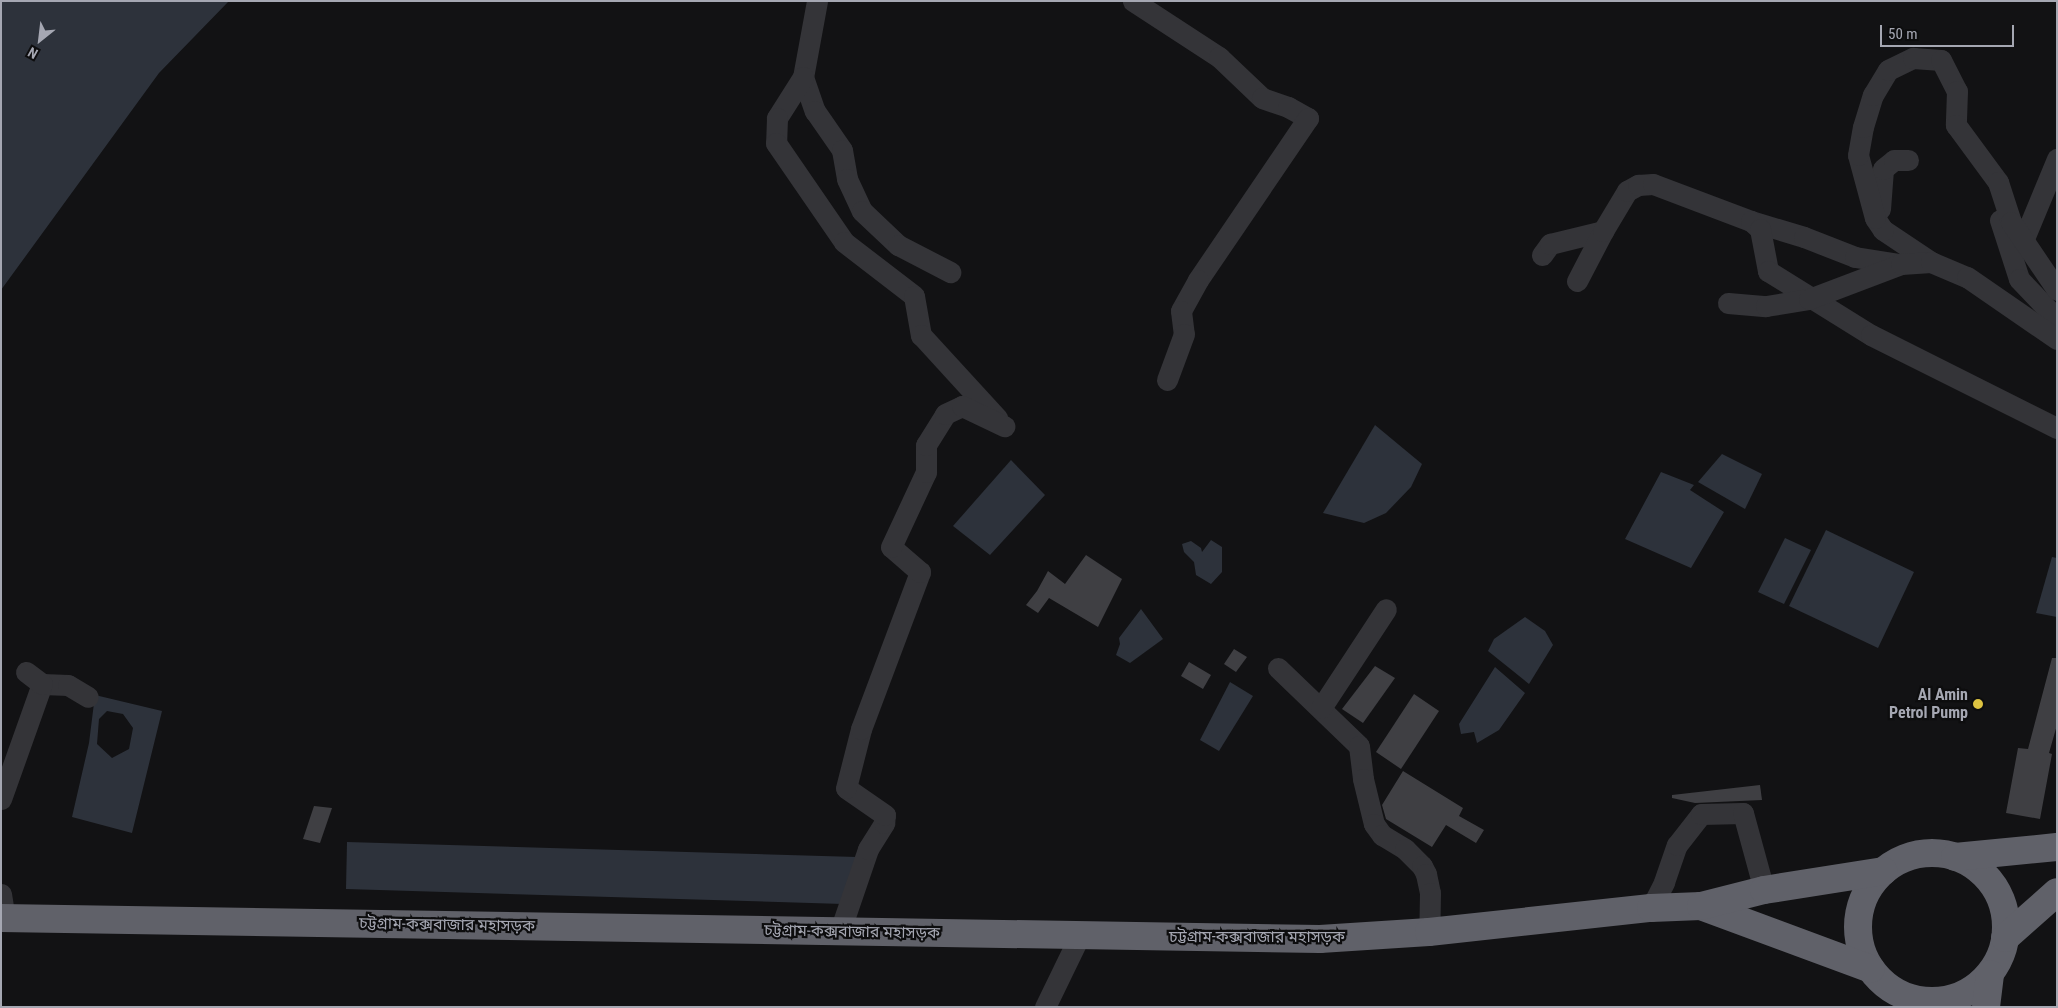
<!DOCTYPE html>
<html>
<head>
<meta charset="utf-8">
<style>
	body { margin:0 }
	#map { position:relative; width:2058px; height:1008px; overflow:hidden; background:#121214; font-family:"Roboto Condensed","Noto Sans Bengali",sans-serif }
	div>[style] { position:absolute }
	[style*='--x'] { left:calc(var(--x)*1px); top:calc(var(--y)*1px); width:calc(var(--w)*1px); rotate:calc(var(--a)*1deg) }
	.water>* { inset:0; background:#2d323b }
	.building>* { inset:0; background:#3f3f43 }
	.minor>* { height:21px; margin:-10.5px; padding:0 10.5px; transform-origin:10.5px; border-radius:10.5px; background:#343438 }
	.highway>* { height:28px; margin:-14px; padding:0 14px; transform-origin:14px; border-radius:14px; background:#606169 }
	.highway>.ring { margin:-14px; padding:0; box-sizing:content-box; background:none; border:28px solid #606169; border-radius:50% }
	.dots>* { width:14px; height:14px; translate:-50% -50%; box-sizing:border-box; border:2px solid #0d0d0e; border-radius:50% }
	span { translate:-50% -50%; white-space:nowrap; text-align:center; line-height:1.15; -webkit-text-stroke:4.5px #0d0d0e; paint-order:stroke }
	.poi-label { font-size:16px; color:#a5a7b2; font-weight:700 }
	.right { translate:-100% -50%; text-align:right }
	.street-label { font-size:16px; color:#a5a7b2 }
	.frame { position:absolute; inset:0; border:2px solid #a5a7b2; pointer-events:none }
	.north { position:absolute; left:15px; top:15px; width:50px; height:50px; -webkit-text-stroke:4px #0d0d0e; paint-order:stroke; rotate:209deg; font-size:14px; font-weight:700; line-height:20px; text-align:center; color:#a5a7b2 }
	.north::after { content:''; display:block; margin:auto; width:18px; height:22px; background:#a5a7b2; clip-path:polygon(50% 0,100% 100%,50% 72%,0 100%) }
	.scale { position:absolute; left:1880px; top:25px; width:134px; height:22px; box-sizing:border-box; border:2px solid #a5a7b2; border-top:0; padding-left:6px; font-size:15px; line-height:18px; white-space:nowrap; color:#a5a7b2; -webkit-text-stroke:4px #0d0d0e; paint-order:stroke }
</style>
</head>
<body>
<div id="map">
	<div class="water">
		<div style="clip-path:polygon(1px 1px,229px 1px,159px 73px,1px 290px)"></div>
		<div style="clip-path:polygon(1375px 425px,1422px 464px,1411px 487px,1386px 513px,1364px 523px,1323px 513px)"></div>
		<div style="clip-path:polygon(1722px 454px,1762px 474px,1745px 509px,1698px 482px)"></div>
		<div style="clip-path:polygon(1011px 460px,1045px 495px,990px 555px,953px 526px)"></div>
		<div style="clip-path:polygon(1661px 472px,1694px 485px,1690px 490px,1724px 512px,1691px 568px,1625px 539px)"></div>
		<div style="clip-path:polygon(1826px 530px,1914px 572px,1878px 648px,1789px 606px)"></div>
		<div style="clip-path:polygon(1785px 538px,1811px 550px,1784px 604px,1758px 592px)"></div>
		<div style="clip-path:polygon(1211px 540px,1222px 547px,1222px 572px,1211px 584px,1196px 575px,1194px 562px,1184px 552px,1182px 544px,1191px 541px,1201px 548px,1202px 552px)"></div>
		<div style="clip-path:polygon(2052px 557px,2057px 558px,2057px 617px,2036px 613px)"></div>
		<div style="clip-path:polygon(1141px 609px,1163px 639px,1130px 663px,1116px 655px,1120px 644px,1119px 638px)"></div>
		<div style="clip-path:polygon(1525px 617px,1545px 631px,1553px 645px,1529px 684px,1488px 651px,1494px 639px)"></div>
		<div style="clip-path:polygon(1495px 667px,1525px 693px,1499px 730px,1477px 743px,1474px 732px,1461px 734px,1459px 724px)"></div>
		<div style="clip-path:polygon(1230px 682px,1253px 696px,1219px 751px,1200px 740px)"></div>
		<div style="clip-path:polygon(evenodd,95px 695px,162px 711px,132px 833px,72px 817px,89px 743px,95px 695px,107px 711px,123px 714px,133px 728px,129px 749px,112px 758px,97px 744px,99px 719px,107px 711px)"></div>
		<div style="clip-path:polygon(347px 842px,857px 857px,843px 904px,346px 889px)"></div>
	</div>
	<div class="building">
		<div style="clip-path:polygon(1086px 555px,1122px 579px,1098px 627px,1049px 598px,1038px 613px,1026px 605px,1037px 591px,1048px 571px,1065px 584px)"></div>
		<div style="clip-path:polygon(1234px 649px,1247px 657px,1236px 672px,1224px 664px)"></div>
		<div style="clip-path:polygon(2052px 658px,2057px 658px,2057px 725px,2049px 753px,2052px 754px,2040px 819px,2006px 813px,2018px 748px,2028px 749px)"></div>
		<div style="clip-path:polygon(1189px 662px,1211px 675px,1203px 689px,1181px 676px)"></div>
		<div style="clip-path:polygon(1375px 666px,1395px 678px,1363px 723px,1342px 709px)"></div>
		<div style="clip-path:polygon(1414px 694px,1439px 711px,1401px 769px,1376px 752px)"></div>
		<div style="clip-path:polygon(1403px 771px,1463px 808px,1459px 816px,1484px 830px,1476px 843px,1446px 825px,1432px 847px,1386px 819px,1382px 805px)"></div>
		<div style="clip-path:polygon(1760px 785px,1762px 800px,1695px 803px,1672px 798px,1672px 795px)"></div>
		<div style="clip-path:polygon(314px 806px,332px 808px,320px 843px,303px 839px)"></div>
	</div>
	<div class="minor">
		<div style="--x:817;--y:1;--w:77;--a:100.4"></div>
		<div style="--x:803;--y:77;--w:36;--a:71"></div>
		<div style="--x:815;--y:111;--w:47;--a:55.3"></div>
		<div style="--x:842;--y:150;--w:29;--a:80"></div>
		<div style="--x:847;--y:179;--w:35;--a:65"></div>
		<div style="--x:862;--y:211;--w:50;--a:43.4"></div>
		<div style="--x:898;--y:245;--w:59;--a:27.4"></div>
		<div style="--x:1133;--y:1;--w:103;--a:33.1"></div>
		<div style="--x:1219;--y:57;--w:59;--a:43.6"></div>
		<div style="--x:1262;--y:98;--w:28;--a:19"></div>
		<div style="--x:1288;--y:107;--w:23;--a:29"></div>
		<div style="--x:1308;--y:118;--w:196;--a:124.2"></div>
		<div style="--x:1198;--y:280;--w:35;--a:119"></div>
		<div style="--x:1181;--y:311;--w:23;--a:83"></div>
		<div style="--x:1184;--y:334;--w:49;--a:110.3"></div>
		<div style="--x:803;--y:77;--w:49;--a:122.4"></div>
		<div style="--x:777;--y:118;--w:25;--a:92"></div>
		<div style="--x:776;--y:143;--w:120;--a:55.5"></div>
		<div style="--x:844;--y:242;--w:88;--a:37.6"></div>
		<div style="--x:914;--y:296;--w:40;--a:80"></div>
		<div style="--x:921;--y:335;--w:113;--a:47.5"></div>
		<div style="--x:1880;--y:209;--w:40;--a:-85.7"></div>
		<div style="--x:1883;--y:169;--w:14;--a:-39"></div>
		<div style="--x:1894;--y:160;--w:14;--a:0"></div>
		<div style="--x:2000;--y:220;--w:62;--a:72.1"></div>
		<div style="--x:2019;--y:279;--w:55;--a:46.5"></div>
		<div style="--x:1751;--y:221;--w:55;--a:16.8"></div>
		<div style="--x:1804;--y:237;--w:55;--a:21.4"></div>
		<div style="--x:1855;--y:257;--w:45;--a:9"></div>
		<div style="--x:2023;--y:241;--w:89;--a:-67.5"></div>
		<div style="--x:1542;--y:255;--w:14;--a:-54"></div>
		<div style="--x:1550;--y:244;--w:55;--a:-13.8"></div>
		<div style="--x:1931;--y:262;--w:58;--a:-146.3"></div>
		<div style="--x:1883;--y:230;--w:14;--a:-124"></div>
		<div style="--x:1875;--y:218;--w:65;--a:-105.1"></div>
		<div style="--x:1858;--y:155;--w:28;--a:-80"></div>
		<div style="--x:1863;--y:127;--w:34;--a:-73"></div>
		<div style="--x:1873;--y:95;--w:29;--a:-59"></div>
		<div style="--x:1888;--y:70;--w:28;--a:-26"></div>
		<div style="--x:1913;--y:58;--w:28;--a:4"></div>
		<div style="--x:1941;--y:60;--w:35;--a:63"></div>
		<div style="--x:1957;--y:91;--w:34;--a:92"></div>
		<div style="--x:1956;--y:125;--w:71;--a:53.6"></div>
		<div style="--x:1998;--y:182;--w:42;--a:72"></div>
		<div style="--x:2011;--y:222;--w:82;--a:55.9"></div>
		<div style="--x:1577;--y:281;--w:56;--a:-62.5"></div>
		<div style="--x:1603;--y:231;--w:47;--a:-59"></div>
		<div style="--x:1627;--y:191;--w:13;--a:-29"></div>
		<div style="--x:1638;--y:185;--w:15;--a:-4"></div>
		<div style="--x:1653;--y:184;--w:105;--a:20.7"></div>
		<div style="--x:1751;--y:221;--w:12;--a:42"></div>
		<div style="--x:1760;--y:229;--w:43;--a:79.2"></div>
		<div style="--x:1768;--y:271;--w:121;--a:31.9"></div>
		<div style="--x:1871;--y:335;--w:208;--a:26.6"></div>
		<div style="--x:1728;--y:303;--w:38;--a:5"></div>
		<div style="--x:1766;--y:306;--w:44;--a:-9.2"></div>
		<div style="--x:1809;--y:299;--w:98;--a:-20.8"></div>
		<div style="--x:1901;--y:264;--w:30;--a:-4"></div>
		<div style="--x:1931;--y:262;--w:39;--a:23"></div>
		<div style="--x:1967;--y:277;--w:109;--a:34.6"></div>
		<div style="--x:1278;--y:668;--w:112;--a:43.9"></div>
		<div style="--x:1359;--y:746;--w:33;--a:83"></div>
		<div style="--x:1363;--y:779;--w:46;--a:76.3"></div>
		<div style="--x:1374;--y:824;--w:14;--a:54"></div>
		<div style="--x:1382;--y:835;--w:27;--a:31"></div>
		<div style="--x:1405;--y:849;--w:24;--a:45"></div>
		<div style="--x:1422;--y:866;--w:9;--a:63"></div>
		<div style="--x:1426;--y:874;--w:19;--a:78"></div>
		<div style="--x:1430;--y:893;--w:39;--a:91"></div>
		<div style="--x:42;--y:684;--w:26;--a:2"></div>
		<div style="--x:68;--y:685;--w:23;--a:31"></div>
		<div style="--x:1321;--y:708;--w:118;--a:-56.7"></div>
		<div style="--x:1;--y:799;--w:122;--a:-70.4"></div>
		<div style="--x:42;--y:684;--w:20;--a:-143"></div>
		<div style="--x:1;--y:894;--w:24;--a:81"></div>
		<div style="--x:1651;--y:908;--w:29;--a:-63"></div>
		<div style="--x:1664;--y:882;--w:39;--a:-71"></div>
		<div style="--x:1677;--y:845;--w:39;--a:-52"></div>
		<div style="--x:1701;--y:814;--w:42;--a:-1.4"></div>
		<div style="--x:1743;--y:813;--w:80;--a:74.7"></div>
		<div style="--x:840;--y:931;--w:87;--a:-71.1"></div>
		<div style="--x:868;--y:849;--w:31;--a:-58"></div>
		<div style="--x:884;--y:823;--w:8;--a:-83"></div>
		<div style="--x:885;--y:815;--w:47;--a:-145.3"></div>
		<div style="--x:846;--y:788;--w:61;--a:-75.7"></div>
		<div style="--x:861;--y:729;--w:168;--a:-69.4"></div>
		<div style="--x:920;--y:572;--w:38;--a:-139"></div>
		<div style="--x:891;--y:547;--w:83;--a:-65"></div>
		<div style="--x:926;--y:472;--w:27;--a:-90"></div>
		<div style="--x:926;--y:445;--w:36;--a:-58"></div>
		<div style="--x:945;--y:414;--w:19;--a:-25"></div>
		<div style="--x:962;--y:406;--w:47;--a:25.5"></div>
		<div style="--x:1045;--y:1007;--w:80;--a:-64.1"></div>
	</div>
	<div class="highway">
		<div class="ring" style="left:1858px;top:853px;width:120px;height:120px"></div>
		<div style="--x:1955;--y:857;--w:102;--a:-5.6"></div>
		<div style="--x:1701;--y:906;--w:181;--a:20.3"></div>
		<div style="--x:1;--y:918;--w:1319;--a:0.91"></div>
		<div style="--x:1320;--y:939;--w:109;--a:-3.7"></div>
		<div style="--x:1429;--y:932;--w:223;--a:-6.2"></div>
		<div style="--x:1651;--y:908;--w:50;--a:-2.3"></div>
		<div style="--x:1701;--y:906;--w:65;--a:-14.3"></div>
		<div style="--x:1764;--y:890;--w:121;--a:-9"></div>
		<div style="--x:2005;--y:938;--w:69;--a:-41.5"></div>
		<div style="--x:1986;--y:1007;--w:33;--a:-83"></div>
	</div>
	<div class="dots">
		<div style="left:1978px;top:704px;background:#ddc341"></div>
	</div>
	<div class="poi-label">
		<span class="right" style="left:1968px;top:704px">Al Amin<br>Petrol Pump</span>
	</div>
	<div class="street-label">
		<span style="left:447px;top:925px;rotate:1deg">চট্টগ্রাম-কক্সবাজার মহাসড়ক</span>
		<span style="left:852px;top:932px;rotate:1deg">চট্টগ্রাম-কক্সবাজার মহাসড়ক</span>
		<span style="left:1257px;top:937px">চট্টগ্রাম-কক্সবাজার মহাসড়ক</span>
	</div>
	<div class="frame"></div>
	<div class="north">N</div>
	<div class="scale">50 m</div>
</div>
</body>
</html>
